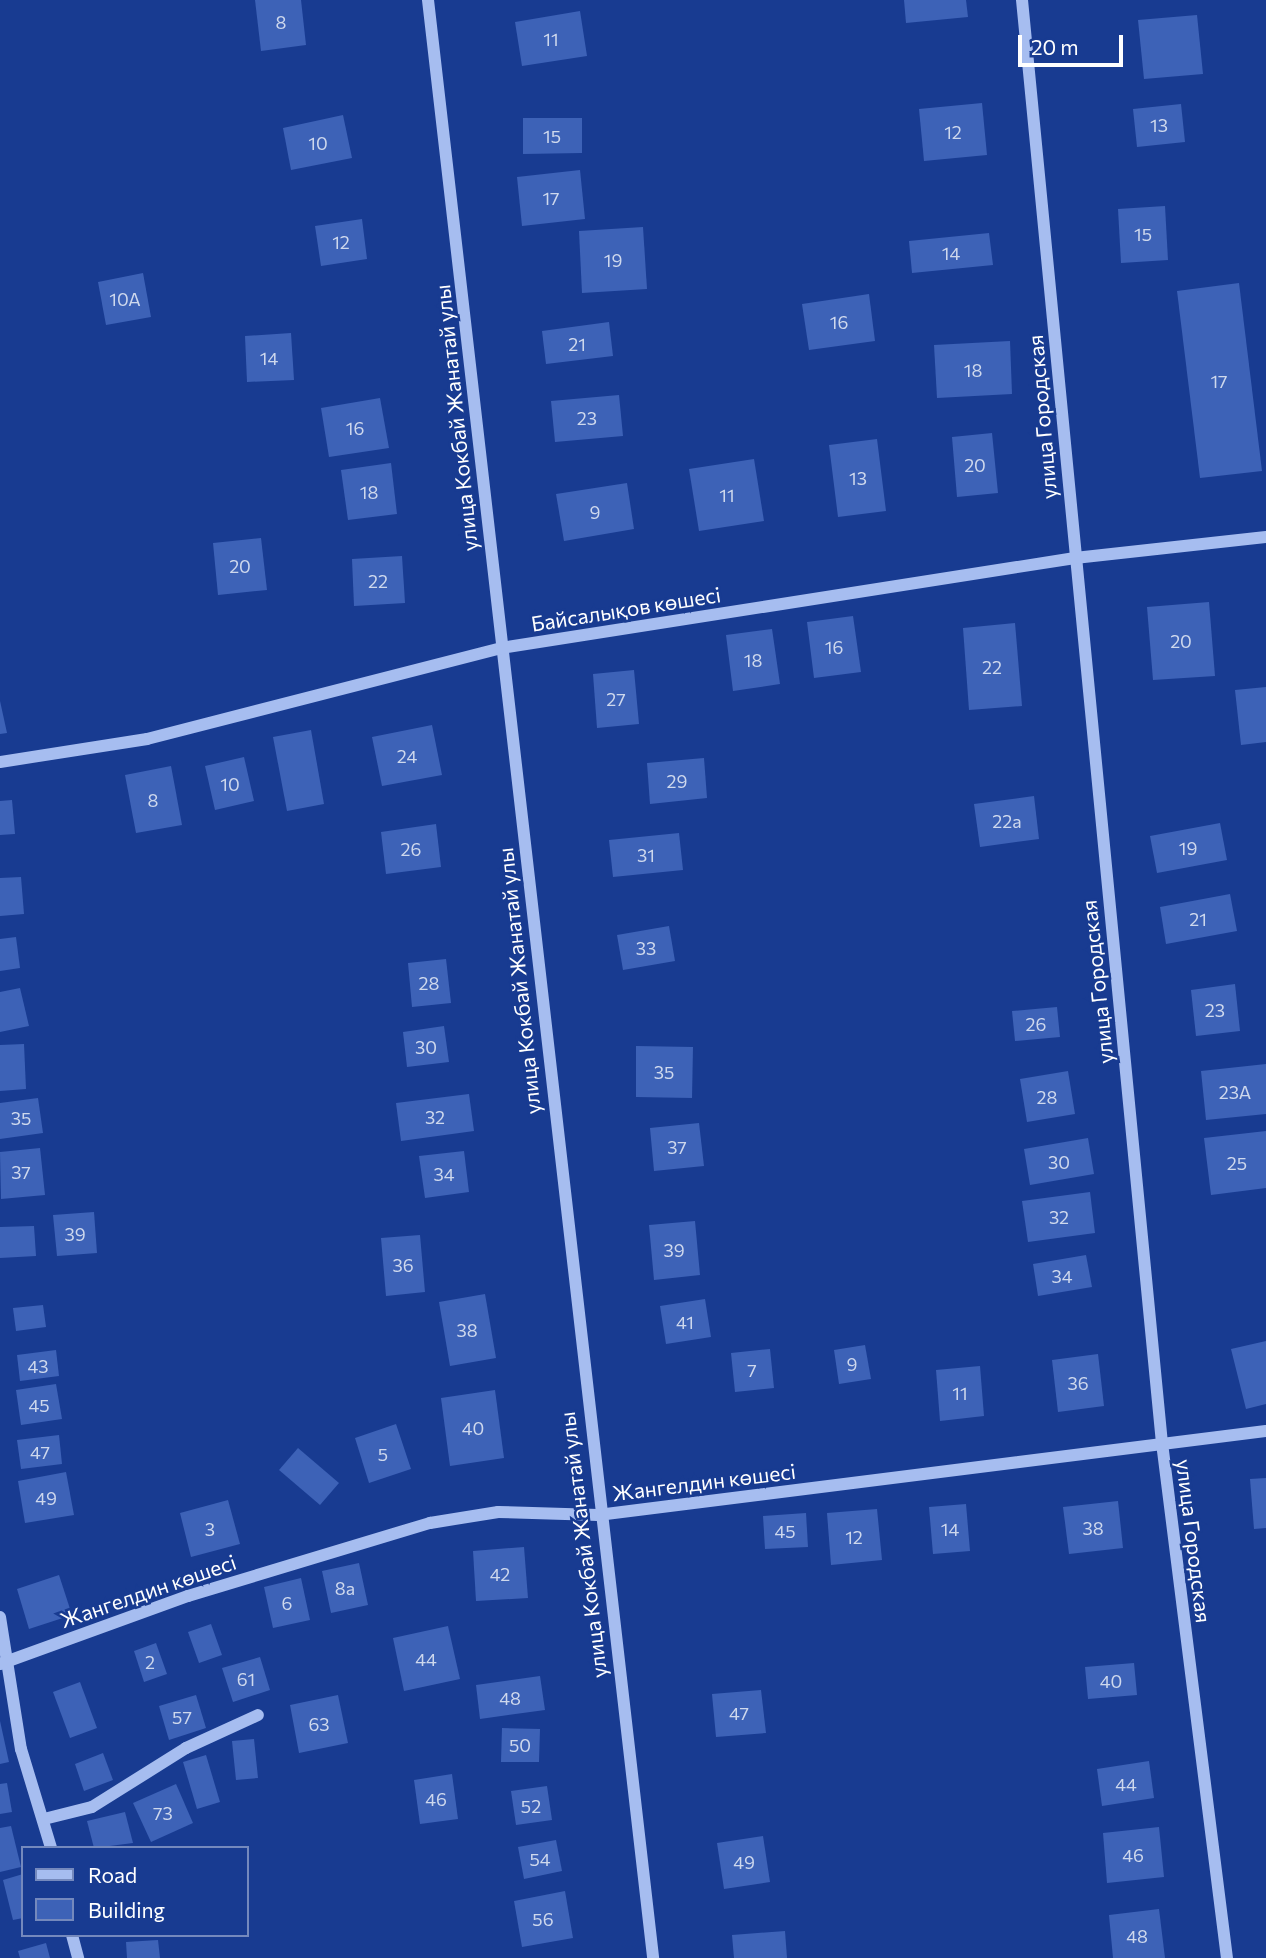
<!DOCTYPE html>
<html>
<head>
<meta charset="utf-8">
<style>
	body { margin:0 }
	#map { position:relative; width:1266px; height:1958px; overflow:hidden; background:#183b91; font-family:Commissioner,sans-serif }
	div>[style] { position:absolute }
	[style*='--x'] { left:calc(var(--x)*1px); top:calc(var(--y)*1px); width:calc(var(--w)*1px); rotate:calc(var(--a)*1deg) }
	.building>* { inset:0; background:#3d62b7 }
	.minor>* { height:12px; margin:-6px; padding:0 6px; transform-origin:6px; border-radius:6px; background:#a6bdf0 }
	span { translate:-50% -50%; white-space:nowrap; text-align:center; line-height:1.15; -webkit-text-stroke:5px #183b91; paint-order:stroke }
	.number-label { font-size:18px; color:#ced8ed }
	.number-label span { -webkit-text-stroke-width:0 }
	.street-label { font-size:21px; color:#fff }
	.legend { position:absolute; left:21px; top:1846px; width:228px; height:91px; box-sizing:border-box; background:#183b91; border:2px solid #7489bd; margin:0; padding:9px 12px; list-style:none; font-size:21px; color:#fff }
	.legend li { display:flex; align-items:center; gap:14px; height:35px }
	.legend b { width:35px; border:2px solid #7489bd }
	.scale { position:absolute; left:1018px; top:35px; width:105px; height:32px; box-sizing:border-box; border:4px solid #fff; border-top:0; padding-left:9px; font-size:21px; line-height:24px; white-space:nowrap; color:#fff; -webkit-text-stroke:5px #183b91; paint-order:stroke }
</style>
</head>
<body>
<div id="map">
	<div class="building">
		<div style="clip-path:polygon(255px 0,301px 0,306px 45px,261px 51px)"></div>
		<div style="clip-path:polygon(904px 0,966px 0,968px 17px,906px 23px)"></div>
		<div style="clip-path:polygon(580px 11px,587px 56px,522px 66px,515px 22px)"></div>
		<div style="clip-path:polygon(1197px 15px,1203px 74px,1144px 79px,1138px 20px)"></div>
		<div style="clip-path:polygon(982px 103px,987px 155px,924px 161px,919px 109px)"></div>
		<div style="clip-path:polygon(1181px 104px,1185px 142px,1137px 147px,1133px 109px)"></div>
		<div style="clip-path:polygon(343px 115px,352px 158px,291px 170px,283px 128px)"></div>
		<div style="clip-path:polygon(523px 118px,582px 118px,582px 153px,523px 154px)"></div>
		<div style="clip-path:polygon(580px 170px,585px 219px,522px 226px,517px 177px)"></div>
		<div style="clip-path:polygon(1165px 206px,1168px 260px,1121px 263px,1118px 209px)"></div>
		<div style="clip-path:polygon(362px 219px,367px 259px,321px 266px,315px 226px)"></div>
		<div style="clip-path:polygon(643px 227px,647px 289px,582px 293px,579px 231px)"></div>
		<div style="clip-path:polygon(989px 233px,993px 265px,912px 273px,909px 241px)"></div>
		<div style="clip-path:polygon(143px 273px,151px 317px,106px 325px,98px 282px)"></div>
		<div style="clip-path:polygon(1239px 283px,1262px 471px,1200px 478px,1177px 291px)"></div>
		<div style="clip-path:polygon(869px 294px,875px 341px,809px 350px,802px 304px)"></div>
		<div style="clip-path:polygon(609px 322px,613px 356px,546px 364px,542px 331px)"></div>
		<div style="clip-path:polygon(291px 333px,294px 380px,247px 382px,245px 336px)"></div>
		<div style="clip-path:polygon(1010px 341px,1012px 394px,937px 398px,934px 345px)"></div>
		<div style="clip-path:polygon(619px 395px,623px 436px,555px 442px,551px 401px)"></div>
		<div style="clip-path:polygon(380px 398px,389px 448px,329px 457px,321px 408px)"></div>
		<div style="clip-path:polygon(992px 433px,998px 493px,957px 497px,952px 437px)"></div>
		<div style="clip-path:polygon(877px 439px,886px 511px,838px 517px,829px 445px)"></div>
		<div style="clip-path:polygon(754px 459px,764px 521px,699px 531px,689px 469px)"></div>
		<div style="clip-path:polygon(391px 463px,397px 514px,348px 520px,341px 470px)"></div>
		<div style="clip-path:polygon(627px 483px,634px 529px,564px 541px,556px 494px)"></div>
		<div style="clip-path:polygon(261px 538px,267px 590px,218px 595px,213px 543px)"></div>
		<div style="clip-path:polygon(402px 556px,405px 603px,354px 606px,352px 559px)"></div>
		<div style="clip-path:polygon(1209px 602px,1215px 676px,1153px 680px,1147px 607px)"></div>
		<div style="clip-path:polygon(853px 616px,861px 672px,814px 678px,807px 622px)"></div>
		<div style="clip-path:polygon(1015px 623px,1022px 706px,969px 710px,963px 628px)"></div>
		<div style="clip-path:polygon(772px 629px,780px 684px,733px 691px,726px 635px)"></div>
		<div style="clip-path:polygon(634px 670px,639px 724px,597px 728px,593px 674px)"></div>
		<div style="clip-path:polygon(1266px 687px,1266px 742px,1241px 745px,1235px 690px)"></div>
		<div style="clip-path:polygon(0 701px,7px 733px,0 734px)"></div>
		<div style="clip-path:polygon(432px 725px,442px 775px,382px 786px,372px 737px)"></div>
		<div style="clip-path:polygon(311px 730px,324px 804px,287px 811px,273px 737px)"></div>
		<div style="clip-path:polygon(244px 757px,254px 801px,215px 810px,205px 766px)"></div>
		<div style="clip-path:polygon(704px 758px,707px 798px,650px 804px,647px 763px)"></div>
		<div style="clip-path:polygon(171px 766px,182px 825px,136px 833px,125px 775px)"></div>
		<div style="clip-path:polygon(1034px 796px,1039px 839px,980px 847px,974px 804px)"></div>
		<div style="clip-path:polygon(12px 800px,15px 834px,0 835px,0 801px)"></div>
		<div style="clip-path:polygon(1220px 823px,1227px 860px,1157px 873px,1150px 836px)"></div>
		<div style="clip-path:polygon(436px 824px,441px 867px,386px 874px,381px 832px)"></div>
		<div style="clip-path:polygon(679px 833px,683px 870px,613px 877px,609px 840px)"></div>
		<div style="clip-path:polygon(21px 877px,24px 914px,0 916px,0 878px)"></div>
		<div style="clip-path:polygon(1230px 894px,1237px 931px,1166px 944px,1160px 907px)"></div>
		<div style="clip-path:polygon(669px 926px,675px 961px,623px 970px,617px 935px)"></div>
		<div style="clip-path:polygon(16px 937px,20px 968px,0 971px,0 939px)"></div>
		<div style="clip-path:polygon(446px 959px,451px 1003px,412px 1007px,408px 963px)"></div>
		<div style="clip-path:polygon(1235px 984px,1240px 1031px,1196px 1036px,1191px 990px)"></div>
		<div style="clip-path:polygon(20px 988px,29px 1026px,0 1032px,0 992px)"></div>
		<div style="clip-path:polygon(1057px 1007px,1060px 1037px,1015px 1041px,1012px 1011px)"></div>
		<div style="clip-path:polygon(444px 1026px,449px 1062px,407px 1067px,403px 1032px)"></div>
		<div style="clip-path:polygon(24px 1044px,26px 1089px,0 1091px,0 1045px)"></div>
		<div style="clip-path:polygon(636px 1046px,693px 1047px,692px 1098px,636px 1097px)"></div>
		<div style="clip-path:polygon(1266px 1064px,1266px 1114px,1206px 1120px,1201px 1071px)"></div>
		<div style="clip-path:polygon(1068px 1071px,1075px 1114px,1027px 1122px,1020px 1079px)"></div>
		<div style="clip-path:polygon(469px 1094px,474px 1131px,401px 1141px,396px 1103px)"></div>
		<div style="clip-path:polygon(38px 1098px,43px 1133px,0 1139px,0 1103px)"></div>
		<div style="clip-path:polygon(699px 1123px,704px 1166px,654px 1171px,650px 1128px)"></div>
		<div style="clip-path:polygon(1266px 1131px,1266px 1188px,1211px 1195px,1204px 1138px)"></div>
		<div style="clip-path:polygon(1088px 1138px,1094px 1174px,1030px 1185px,1024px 1149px)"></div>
		<div style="clip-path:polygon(40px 1148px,45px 1195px,1px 1199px,0 1152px)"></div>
		<div style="clip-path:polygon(464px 1151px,469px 1192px,425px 1198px,419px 1156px)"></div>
		<div style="clip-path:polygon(1090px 1192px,1095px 1233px,1028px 1242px,1022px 1201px)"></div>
		<div style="clip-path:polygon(94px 1212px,97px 1253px,57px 1256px,53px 1215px)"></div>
		<div style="clip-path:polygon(695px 1221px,700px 1275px,654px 1280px,649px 1225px)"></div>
		<div style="clip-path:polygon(34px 1226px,36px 1256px,0 1258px,0 1227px)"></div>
		<div style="clip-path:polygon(420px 1235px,425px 1292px,386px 1296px,381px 1238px)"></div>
		<div style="clip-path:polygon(1086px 1255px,1092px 1287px,1038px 1296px,1033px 1264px)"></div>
		<div style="clip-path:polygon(485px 1294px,496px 1358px,450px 1366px,439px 1302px)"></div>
		<div style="clip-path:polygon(705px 1299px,711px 1337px,666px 1344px,660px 1306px)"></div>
		<div style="clip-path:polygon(43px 1305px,46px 1327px,16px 1331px,13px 1308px)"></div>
		<div style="clip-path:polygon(1266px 1341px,1266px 1404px,1246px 1409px,1231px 1349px)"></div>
		<div style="clip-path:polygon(865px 1345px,871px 1379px,839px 1384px,834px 1350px)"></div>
		<div style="clip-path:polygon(770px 1349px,774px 1388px,735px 1392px,731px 1353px)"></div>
		<div style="clip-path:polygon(56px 1350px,59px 1376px,20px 1381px,17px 1355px)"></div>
		<div style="clip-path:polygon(1098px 1354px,1104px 1406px,1058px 1412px,1052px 1360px)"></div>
		<div style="clip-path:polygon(980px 1366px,984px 1416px,940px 1421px,936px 1370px)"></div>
		<div style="clip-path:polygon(56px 1384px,62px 1419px,21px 1425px,16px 1390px)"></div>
		<div style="clip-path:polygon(495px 1390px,504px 1458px,450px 1466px,441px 1398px)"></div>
		<div style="clip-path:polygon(396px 1424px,411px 1469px,369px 1483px,355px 1438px)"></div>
		<div style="clip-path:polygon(59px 1435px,62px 1464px,21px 1469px,17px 1440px)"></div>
		<div style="clip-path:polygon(298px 1448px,339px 1483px,320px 1505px,279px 1470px)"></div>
		<div style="clip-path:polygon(66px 1472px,74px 1515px,25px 1523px,18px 1481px)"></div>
		<div style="clip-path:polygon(1266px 1478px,1266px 1528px,1254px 1529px,1250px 1479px)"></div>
		<div style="clip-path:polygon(228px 1500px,240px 1544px,191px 1557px,180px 1513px)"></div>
		<div style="clip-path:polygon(1118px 1501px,1123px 1548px,1069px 1554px,1063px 1507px)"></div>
		<div style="clip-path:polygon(966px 1504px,970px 1551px,933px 1554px,929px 1507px)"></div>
		<div style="clip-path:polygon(877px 1509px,882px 1560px,831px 1565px,827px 1513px)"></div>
		<div style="clip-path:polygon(806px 1513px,808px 1547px,765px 1549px,763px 1516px)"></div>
		<div style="clip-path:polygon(524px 1547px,528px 1598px,476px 1601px,473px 1551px)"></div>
		<div style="clip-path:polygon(359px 1563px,368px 1605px,331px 1613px,322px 1571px)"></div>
		<div style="clip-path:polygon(59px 1575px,72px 1615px,29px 1629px,17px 1589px)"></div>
		<div style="clip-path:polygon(301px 1578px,310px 1620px,273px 1628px,264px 1587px)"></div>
		<div style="clip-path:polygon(211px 1624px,222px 1655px,199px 1663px,188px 1632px)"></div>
		<div style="clip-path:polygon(448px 1626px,460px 1679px,404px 1691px,393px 1638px)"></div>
		<div style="clip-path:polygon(156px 1643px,167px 1674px,144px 1682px,134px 1651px)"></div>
		<div style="clip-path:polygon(260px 1657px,270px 1690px,233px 1702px,222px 1668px)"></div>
		<div style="clip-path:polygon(1134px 1663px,1137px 1695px,1088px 1699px,1085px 1667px)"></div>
		<div style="clip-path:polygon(540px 1676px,545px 1710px,480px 1719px,476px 1685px)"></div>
		<div style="clip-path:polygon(80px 1682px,97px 1728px,70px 1738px,53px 1692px)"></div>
		<div style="clip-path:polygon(761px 1690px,766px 1733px,716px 1737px,712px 1694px)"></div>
		<div style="clip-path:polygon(196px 1695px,206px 1728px,169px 1740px,159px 1706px)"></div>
		<div style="clip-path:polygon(338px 1695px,348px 1743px,299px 1753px,290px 1705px)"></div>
		<div style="clip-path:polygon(0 1721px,9px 1762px,0 1764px)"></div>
		<div style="clip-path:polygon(502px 1728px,540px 1729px,539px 1762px,501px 1762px)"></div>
		<div style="clip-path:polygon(254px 1739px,258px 1778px,236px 1780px,232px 1741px)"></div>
		<div style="clip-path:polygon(103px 1753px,113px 1780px,84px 1791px,75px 1764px)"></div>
		<div style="clip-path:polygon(206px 1755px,220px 1802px,197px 1809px,183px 1762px)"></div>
		<div style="clip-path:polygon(1149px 1761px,1154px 1798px,1102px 1806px,1097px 1769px)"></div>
		<div style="clip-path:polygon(452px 1774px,458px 1819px,420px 1824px,414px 1780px)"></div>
		<div style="clip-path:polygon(7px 1783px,12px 1812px,0 1814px,0 1784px)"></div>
		<div style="clip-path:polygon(176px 1784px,193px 1823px,151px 1842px,133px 1803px)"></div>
		<div style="clip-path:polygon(547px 1786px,552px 1820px,516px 1825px,511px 1791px)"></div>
		<div style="clip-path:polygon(125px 1812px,133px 1843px,94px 1848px,87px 1821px)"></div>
		<div style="clip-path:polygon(11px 1826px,21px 1867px,0 1872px,0 1828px)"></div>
		<div style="clip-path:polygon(1159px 1827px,1164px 1877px,1107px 1883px,1103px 1833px)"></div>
		<div style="clip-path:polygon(763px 1836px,770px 1882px,724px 1889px,717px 1843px)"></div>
		<div style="clip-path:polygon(556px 1840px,562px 1871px,524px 1879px,518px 1847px)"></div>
		<div style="clip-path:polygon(23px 1874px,23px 1918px,13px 1920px,3px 1880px)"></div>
		<div style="clip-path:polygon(565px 1891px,573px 1938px,522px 1947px,514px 1901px)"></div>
		<div style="clip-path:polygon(1159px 1909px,1165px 1958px,1113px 1958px,1109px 1915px)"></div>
		<div style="clip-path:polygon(785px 1931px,787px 1958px,734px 1958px,732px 1935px)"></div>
		<div style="clip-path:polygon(158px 1940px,160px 1958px,127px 1958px,126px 1942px)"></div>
		<div style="clip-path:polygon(46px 1943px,50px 1958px,20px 1958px,18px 1951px)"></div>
	</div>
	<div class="minor">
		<div style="--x:428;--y:0;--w:1971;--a:83.44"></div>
		<div style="--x:1022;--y:0;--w:1450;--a:84.46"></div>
		<div style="--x:1162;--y:1443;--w:519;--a:82.81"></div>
		<div style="--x:0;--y:762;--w:149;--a:-8.9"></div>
		<div style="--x:147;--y:739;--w:366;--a:-14.4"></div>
		<div style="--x:501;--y:648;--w:581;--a:-8.91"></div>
		<div style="--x:1075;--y:558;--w:192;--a:-6.3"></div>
		<div style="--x:0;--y:1617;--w:134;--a:81"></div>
		<div style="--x:21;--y:1749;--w:103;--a:73.1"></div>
		<div style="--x:0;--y:1664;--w:200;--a:-19.9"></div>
		<div style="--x:188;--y:1596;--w:253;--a:-16.8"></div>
		<div style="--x:430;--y:1523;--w:69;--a:-9.2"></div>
		<div style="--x:498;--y:1512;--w:100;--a:1.7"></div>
		<div style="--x:598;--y:1515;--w:673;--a:-7.17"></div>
		<div style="--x:44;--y:1819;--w:49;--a:-14"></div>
		<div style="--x:92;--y:1807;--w:111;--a:-32.1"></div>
		<div style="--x:186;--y:1748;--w:79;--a:-24.6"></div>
		<div style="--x:72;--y:1935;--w:24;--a:75"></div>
	</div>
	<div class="number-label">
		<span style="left:281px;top:22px">8</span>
		<span style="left:551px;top:39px">11</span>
		<span style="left:1159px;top:125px">13</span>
		<span style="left:953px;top:132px">12</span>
		<span style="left:552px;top:136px">15</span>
		<span style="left:318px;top:143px">10</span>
		<span style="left:551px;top:198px">17</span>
		<span style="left:1143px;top:234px">15</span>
		<span style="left:341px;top:242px">12</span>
		<span style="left:951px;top:253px">14</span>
		<span style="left:613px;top:260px">19</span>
		<span style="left:125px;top:299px">10А</span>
		<span style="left:839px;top:322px">16</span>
		<span style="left:577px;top:344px">21</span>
		<span style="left:269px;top:358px">14</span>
		<span style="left:973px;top:370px">18</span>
		<span style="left:1219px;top:381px">17</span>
		<span style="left:587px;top:418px">23</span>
		<span style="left:355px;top:428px">16</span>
		<span style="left:975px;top:465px">20</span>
		<span style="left:858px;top:478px">13</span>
		<span style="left:369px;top:492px">18</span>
		<span style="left:727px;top:495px">11</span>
		<span style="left:595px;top:512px">9</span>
		<span style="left:240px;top:566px">20</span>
		<span style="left:378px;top:581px">22</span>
		<span style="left:1181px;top:641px">20</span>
		<span style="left:834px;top:647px">16</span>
		<span style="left:753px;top:660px">18</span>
		<span style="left:992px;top:667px">22</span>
		<span style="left:616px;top:699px">27</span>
		<span style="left:407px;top:756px">24</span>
		<span style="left:677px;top:781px">29</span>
		<span style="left:230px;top:784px">10</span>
		<span style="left:153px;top:800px">8</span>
		<span style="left:1007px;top:821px">22а</span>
		<span style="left:1188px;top:848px">19</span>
		<span style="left:411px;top:849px">26</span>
		<span style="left:646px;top:855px">31</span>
		<span style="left:1198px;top:919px">21</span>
		<span style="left:646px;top:948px">33</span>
		<span style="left:429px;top:983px">28</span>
		<span style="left:1215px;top:1010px">23</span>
		<span style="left:1036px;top:1024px">26</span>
		<span style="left:426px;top:1047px">30</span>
		<span style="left:664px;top:1072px">35</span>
		<span style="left:1235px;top:1092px">23А</span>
		<span style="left:1047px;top:1097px">28</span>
		<span style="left:435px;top:1117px">32</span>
		<span style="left:21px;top:1118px">35</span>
		<span style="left:677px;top:1147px">37</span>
		<span style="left:1059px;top:1162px">30</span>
		<span style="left:1237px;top:1163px">25</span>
		<span style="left:21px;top:1172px">37</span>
		<span style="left:444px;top:1174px">34</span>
		<span style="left:1059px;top:1217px">32</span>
		<span style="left:75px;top:1234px">39</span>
		<span style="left:674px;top:1250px">39</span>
		<span style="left:403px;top:1265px">36</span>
		<span style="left:1062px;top:1276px">34</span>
		<span style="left:685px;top:1322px">41</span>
		<span style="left:467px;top:1330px">38</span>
		<span style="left:852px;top:1364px">9</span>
		<span style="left:38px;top:1366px">43</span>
		<span style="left:752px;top:1370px">7</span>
		<span style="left:1078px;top:1383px">36</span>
		<span style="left:960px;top:1393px">11</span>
		<span style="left:39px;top:1405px">45</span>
		<span style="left:473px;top:1428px">40</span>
		<span style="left:40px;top:1452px">47</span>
		<span style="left:383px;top:1454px">5</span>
		<span style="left:46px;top:1498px">49</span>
		<span style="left:1093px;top:1528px">38</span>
		<span style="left:210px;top:1529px">3</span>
		<span style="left:950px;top:1529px">14</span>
		<span style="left:785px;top:1531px">45</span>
		<span style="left:854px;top:1537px">12</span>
		<span style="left:500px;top:1574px">42</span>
		<span style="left:345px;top:1588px">8а</span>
		<span style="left:287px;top:1603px">6</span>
		<span style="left:426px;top:1659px">44</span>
		<span style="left:150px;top:1662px">2</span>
		<span style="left:246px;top:1679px">61</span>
		<span style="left:1111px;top:1681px">40</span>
		<span style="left:510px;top:1698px">48</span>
		<span style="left:739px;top:1713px">47</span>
		<span style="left:182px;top:1717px">57</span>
		<span style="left:319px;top:1724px">63</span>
		<span style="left:520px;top:1745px">50</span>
		<span style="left:1126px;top:1784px">44</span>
		<span style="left:436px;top:1799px">46</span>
		<span style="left:531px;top:1806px">52</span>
		<span style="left:163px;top:1813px">73</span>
		<span style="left:1133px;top:1855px">46</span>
		<span style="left:540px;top:1859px">54</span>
		<span style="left:744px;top:1862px">49</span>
		<span style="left:543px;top:1919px">56</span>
		<span style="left:1137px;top:1936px">48</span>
	</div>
	<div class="street-label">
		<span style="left:1042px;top:417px;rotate:-95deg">улица Городская</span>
		<span style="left:456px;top:418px;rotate:-96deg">улица Кокбай Жанатай улы</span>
		<span style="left:626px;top:609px;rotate:-9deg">Байсалықов көшесі</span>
		<span style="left:519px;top:981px;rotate:-96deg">улица Кокбай Жанатай улы</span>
		<span style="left:1097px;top:982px;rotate:-96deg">улица Городская</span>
		<span style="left:704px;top:1482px;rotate:-7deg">Жангелдин көшесі</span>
		<span style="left:1194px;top:1541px;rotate:83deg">улица Городская</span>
		<span style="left:583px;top:1545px;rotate:-97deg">улица Кокбай Жанатай улы</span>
		<span style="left:148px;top:1591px;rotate:-19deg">Жангелдин көшесі</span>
	</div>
	<ul class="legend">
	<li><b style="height:9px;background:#a6bdf0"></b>Road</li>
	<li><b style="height:19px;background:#3d62b7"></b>Building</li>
	</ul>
	<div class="scale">20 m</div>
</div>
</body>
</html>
